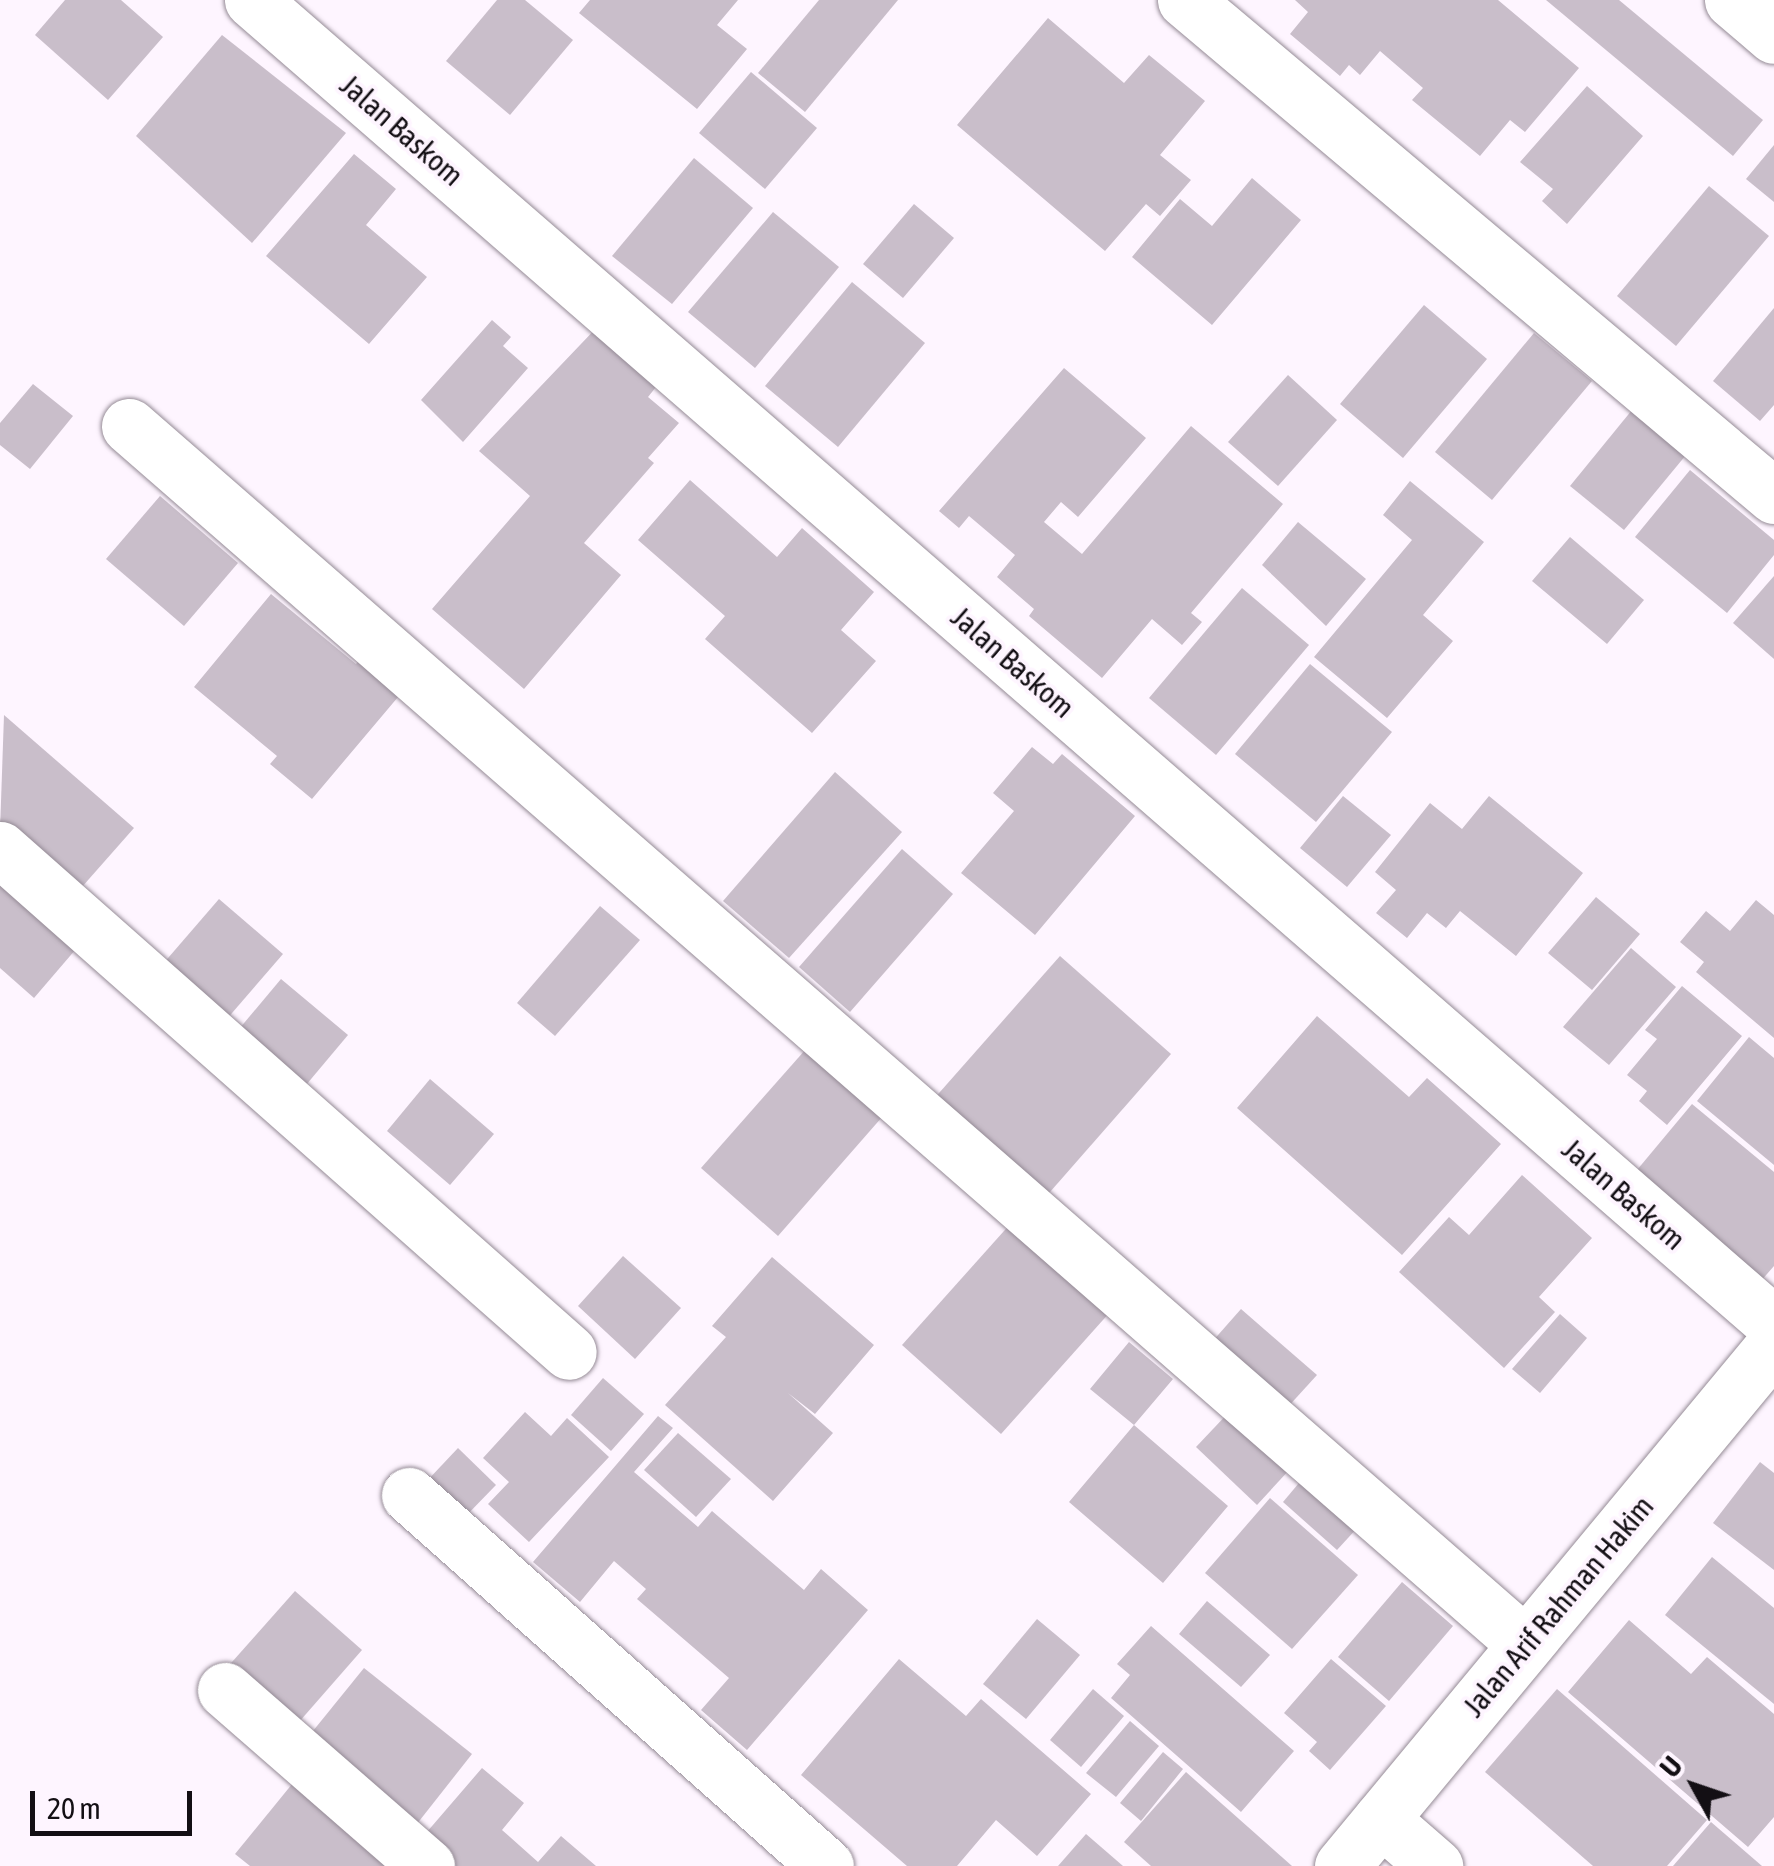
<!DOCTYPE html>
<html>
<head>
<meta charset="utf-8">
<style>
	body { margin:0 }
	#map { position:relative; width:1774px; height:1866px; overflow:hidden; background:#fef5ff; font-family:"Asap Condensed",sans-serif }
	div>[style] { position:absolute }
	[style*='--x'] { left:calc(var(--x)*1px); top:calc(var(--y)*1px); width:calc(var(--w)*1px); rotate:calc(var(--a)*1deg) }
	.building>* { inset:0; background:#c9beca }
	.roads { filter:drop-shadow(0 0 2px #958b96) drop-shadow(0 0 2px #958b96) }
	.minor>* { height:55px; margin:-27.5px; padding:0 27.5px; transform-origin:27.5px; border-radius:27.5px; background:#fff }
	span { translate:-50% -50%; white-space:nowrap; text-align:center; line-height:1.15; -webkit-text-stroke:8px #fef5ff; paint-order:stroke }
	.street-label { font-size:30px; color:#130f14 }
	.north { position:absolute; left:1644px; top:1736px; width:100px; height:100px; -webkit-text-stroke:8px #fef5ff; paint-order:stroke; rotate:310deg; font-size:28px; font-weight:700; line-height:40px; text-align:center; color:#130f14 }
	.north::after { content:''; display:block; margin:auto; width:35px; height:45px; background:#130f14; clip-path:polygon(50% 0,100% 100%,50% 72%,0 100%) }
	.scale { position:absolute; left:30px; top:1791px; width:162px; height:45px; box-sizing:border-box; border:5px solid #130f14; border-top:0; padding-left:12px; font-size:30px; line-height:35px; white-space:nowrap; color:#130f14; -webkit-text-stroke:8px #fef5ff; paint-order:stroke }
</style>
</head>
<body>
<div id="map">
	<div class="building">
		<div style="clip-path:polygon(65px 0,121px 0,163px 37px,108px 100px,35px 35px)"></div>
		<div style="clip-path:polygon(497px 0,525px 0,573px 40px,510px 115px,446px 61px)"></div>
		<div style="clip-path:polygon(590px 0,738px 0,717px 25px,747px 49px,697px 109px,579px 13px)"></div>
		<div style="clip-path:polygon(819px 0,898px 0,805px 112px,758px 73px)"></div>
		<div style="clip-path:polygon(1295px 0,1498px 0,1579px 68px,1525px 132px,1510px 120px,1480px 156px,1412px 100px,1423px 88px,1380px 51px,1360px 75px,1349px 65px,1340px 76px,1290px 34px,1308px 12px)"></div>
		<div style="clip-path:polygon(1546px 0,1619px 0,1763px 120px,1733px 156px)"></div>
		<div style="clip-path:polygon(1048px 18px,1124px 83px,1149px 55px,1205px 101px,1160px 155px,1191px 180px,1160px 216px,1146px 204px,1105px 251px,957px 125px)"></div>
		<div style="clip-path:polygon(222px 35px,346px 133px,252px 243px,136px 136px)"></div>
		<div style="clip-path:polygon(751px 72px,817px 128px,765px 189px,699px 133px)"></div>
		<div style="clip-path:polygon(1587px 86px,1643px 136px,1567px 224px,1542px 201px,1553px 189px,1520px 162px)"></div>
		<div style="clip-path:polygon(1774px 145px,1774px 202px,1746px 179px)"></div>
		<div style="clip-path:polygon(354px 154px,396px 189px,366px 225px,427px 277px,369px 344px,266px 256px)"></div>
		<div style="clip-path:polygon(694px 158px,753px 208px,672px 304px,612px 256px)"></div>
		<div style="clip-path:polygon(1252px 178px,1301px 220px,1212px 325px,1132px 257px,1180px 199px,1212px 226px)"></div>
		<div style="clip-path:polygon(1709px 186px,1769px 236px,1676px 346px,1617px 296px)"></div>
		<div style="clip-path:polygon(914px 204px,954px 238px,903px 298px,863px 264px)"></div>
		<div style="clip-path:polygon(773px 212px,839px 267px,755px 368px,688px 312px)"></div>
		<div style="clip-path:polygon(852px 282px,925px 343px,838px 447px,765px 386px)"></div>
		<div style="clip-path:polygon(1424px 305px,1487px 359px,1403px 458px,1340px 404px)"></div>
		<div style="clip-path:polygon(1774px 308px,1774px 405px,1760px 421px,1713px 381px)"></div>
		<div style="clip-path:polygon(492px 320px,511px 337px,503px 346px,528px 368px,463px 442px,421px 400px)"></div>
		<div style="clip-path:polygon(601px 323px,664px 377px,648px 397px,679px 423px,648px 458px,654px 463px,584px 543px,621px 575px,524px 689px,432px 609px,530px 496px,479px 451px)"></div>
		<div style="clip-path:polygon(1534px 333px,1592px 381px,1492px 500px,1435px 452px)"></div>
		<div style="clip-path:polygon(1064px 368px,1146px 438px,1078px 517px,1061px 502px,1044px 522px,1082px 554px,1191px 426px,1283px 504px,1191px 613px,1202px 622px,1182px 645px,1152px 619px,1102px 678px,1029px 616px,1034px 609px,997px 577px,1015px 555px,969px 516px,959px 528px,939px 511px)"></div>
		<div style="clip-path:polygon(1288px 375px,1337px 420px,1278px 486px,1228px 442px)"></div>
		<div style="clip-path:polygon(33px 384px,73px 416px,30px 469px,0 445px,0 423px)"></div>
		<div style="clip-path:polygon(1632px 410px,1686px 455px,1624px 530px,1570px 486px)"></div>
		<div style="clip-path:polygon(1690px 470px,1774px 540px,1774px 555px,1727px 613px,1635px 537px)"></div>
		<div style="clip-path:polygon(690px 480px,777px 557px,802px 528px,874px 592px,841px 630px,876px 661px,812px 733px,705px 639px,725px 616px,638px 540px)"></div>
		<div style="clip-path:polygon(1410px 481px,1484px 542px,1423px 615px,1453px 641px,1387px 718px,1314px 657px,1412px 540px,1383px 515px)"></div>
		<div style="clip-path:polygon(160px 496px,238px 563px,184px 626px,106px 559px)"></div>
		<div style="clip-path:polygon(1298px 522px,1366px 579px,1326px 626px,1262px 565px)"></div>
		<div style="clip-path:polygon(1570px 537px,1644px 600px,1607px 644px,1532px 581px)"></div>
		<div style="clip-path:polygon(1774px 576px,1774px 659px,1733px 623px)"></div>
		<div style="clip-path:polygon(1242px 588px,1309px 645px,1216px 755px,1149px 698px)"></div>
		<div style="clip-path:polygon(271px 594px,356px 664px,368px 650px,409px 684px,312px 799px,270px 764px,277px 756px,194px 687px)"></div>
		<div style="clip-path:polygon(1310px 664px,1392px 732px,1316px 822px,1235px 754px)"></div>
		<div style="clip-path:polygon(4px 715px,134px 828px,74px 896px,0 831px)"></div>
		<div style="clip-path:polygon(1032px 747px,1053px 764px,1062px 754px,1135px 816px,1035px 935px,961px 873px,1014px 811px,993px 793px)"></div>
		<div style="clip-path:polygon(835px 772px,902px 832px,789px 958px,723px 901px)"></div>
		<div style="clip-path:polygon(1343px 796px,1391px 835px,1347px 887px,1300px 848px)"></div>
		<div style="clip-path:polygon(1489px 796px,1583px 873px,1516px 956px,1460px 911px,1446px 928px,1427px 913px,1407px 938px,1376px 913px,1396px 890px,1375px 872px,1430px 803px,1462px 829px)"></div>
		<div style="clip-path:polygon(902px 849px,953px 894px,850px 1012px,799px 967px)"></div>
		<div style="clip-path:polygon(0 858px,88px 935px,34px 998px,0 968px)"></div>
		<div style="clip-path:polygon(1596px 897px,1640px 934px,1592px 990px,1548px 953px)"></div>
		<div style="clip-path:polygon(219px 899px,283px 954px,226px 1020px,162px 965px)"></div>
		<div style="clip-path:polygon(1756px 900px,1774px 915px,1774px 1038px,1696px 972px,1704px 962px,1680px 942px,1706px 911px,1730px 931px)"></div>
		<div style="clip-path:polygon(600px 906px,640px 940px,555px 1036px,517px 1003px)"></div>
		<div style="clip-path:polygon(1631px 948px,1676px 987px,1609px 1065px,1563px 1027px)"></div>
		<div style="clip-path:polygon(1060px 956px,1171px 1054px,1043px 1200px,932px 1101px)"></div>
		<div style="clip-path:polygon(281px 979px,348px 1035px,301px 1091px,234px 1035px)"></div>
		<div style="clip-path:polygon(1682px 986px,1742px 1036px,1667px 1125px,1639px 1101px,1647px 1091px,1627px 1075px,1657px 1039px,1645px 1030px)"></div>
		<div style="clip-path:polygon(1317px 1016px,1409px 1097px,1427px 1078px,1501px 1144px,1402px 1255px,1237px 1108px)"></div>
		<div style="clip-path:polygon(1749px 1037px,1774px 1058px,1774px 1165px,1697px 1101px)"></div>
		<div style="clip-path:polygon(806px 1049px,883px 1116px,778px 1236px,701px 1168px)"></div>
		<div style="clip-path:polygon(430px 1079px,494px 1134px,450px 1185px,387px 1131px)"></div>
		<div style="clip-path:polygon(1692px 1104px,1774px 1172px,1774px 1266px,1760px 1282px,1632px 1176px)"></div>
		<div style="clip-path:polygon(1522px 1175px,1592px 1238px,1539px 1297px,1555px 1312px,1504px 1368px,1399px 1272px,1449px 1217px,1469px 1235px)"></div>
		<div style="clip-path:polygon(1012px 1222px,1111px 1311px,1001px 1434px,902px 1345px)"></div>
		<div style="clip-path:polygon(623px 1256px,681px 1308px,635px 1359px,578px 1306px)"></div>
		<div style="clip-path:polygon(772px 1257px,874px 1345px,815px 1414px,788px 1393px,833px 1433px,773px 1501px,665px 1405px,726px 1337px,712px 1326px)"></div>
		<div style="clip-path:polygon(1241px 1309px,1317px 1375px,1286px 1409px,1211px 1343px)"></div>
		<div style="clip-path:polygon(1560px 1314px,1587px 1338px,1540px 1393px,1512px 1369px)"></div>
		<div style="clip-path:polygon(1129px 1342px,1173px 1379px,1134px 1425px,1228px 1506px,1163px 1583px,1069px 1502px,1134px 1425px,1090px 1389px)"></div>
		<div style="clip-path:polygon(603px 1378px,644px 1414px,611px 1451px,571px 1415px)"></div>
		<div style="clip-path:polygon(1231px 1410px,1291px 1468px,1257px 1505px,1196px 1447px)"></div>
		<div style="clip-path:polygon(525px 1412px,551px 1436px,567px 1418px,609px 1457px,529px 1542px,488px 1504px,509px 1482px,483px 1458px)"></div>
		<div style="clip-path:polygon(658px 1416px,673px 1428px,634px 1472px,698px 1527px,712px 1511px,804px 1590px,821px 1569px,868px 1610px,747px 1750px,701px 1710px,729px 1678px,637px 1599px,646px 1589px,614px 1561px,580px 1602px,533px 1562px)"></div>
		<div style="clip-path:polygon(678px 1433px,731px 1479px,696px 1517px,644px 1470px)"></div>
		<div style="clip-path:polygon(458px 1448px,496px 1485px,462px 1520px,425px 1483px)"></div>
		<div style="clip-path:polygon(1760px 1462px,1774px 1473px,1774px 1570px,1713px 1523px)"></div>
		<div style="clip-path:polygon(1304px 1477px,1359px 1526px,1337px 1550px,1283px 1502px)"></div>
		<div style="clip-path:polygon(1270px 1498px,1358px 1575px,1292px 1649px,1205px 1573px)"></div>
		<div style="clip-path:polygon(1712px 1557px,1774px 1608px,1774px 1704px,1665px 1615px)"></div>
		<div style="clip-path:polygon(1402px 1582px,1453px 1626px,1389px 1701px,1338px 1657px)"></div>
		<div style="clip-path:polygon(295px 1591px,362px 1650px,292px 1730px,224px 1671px)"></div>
		<div style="clip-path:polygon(1207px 1601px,1270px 1655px,1241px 1687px,1179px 1634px)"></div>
		<div style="clip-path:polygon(1037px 1619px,1080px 1655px,1026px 1719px,983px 1684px)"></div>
		<div style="clip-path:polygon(1629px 1620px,1691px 1674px,1707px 1657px,1774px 1714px,1774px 1817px,1748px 1847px,1568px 1692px)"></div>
		<div style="clip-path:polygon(1151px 1626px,1294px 1751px,1241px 1812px,1111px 1698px,1130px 1675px,1117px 1664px)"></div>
		<div style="clip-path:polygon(899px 1659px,966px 1716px,981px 1699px,1091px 1794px,1037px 1856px,996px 1820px,957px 1866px,907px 1866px,801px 1775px)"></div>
		<div style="clip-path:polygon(1331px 1659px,1386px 1706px,1330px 1770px,1309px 1751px,1317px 1742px,1284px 1713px)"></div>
		<div style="clip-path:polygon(364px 1668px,472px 1754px,409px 1834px,300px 1747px)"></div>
		<div style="clip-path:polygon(1093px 1689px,1124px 1716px,1081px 1767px,1050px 1740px)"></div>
		<div style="clip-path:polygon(1557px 1689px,1707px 1820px,1667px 1866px,1593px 1866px,1485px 1772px)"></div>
		<div style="clip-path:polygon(1130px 1721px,1159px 1746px,1116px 1797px,1086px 1773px)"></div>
		<div style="clip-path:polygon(1163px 1752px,1183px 1769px,1141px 1821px,1120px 1803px)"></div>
		<div style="clip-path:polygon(482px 1768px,524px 1803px,502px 1830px,538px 1862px,561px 1836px,596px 1866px,436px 1866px,414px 1847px)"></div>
		<div style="clip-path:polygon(1186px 1772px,1292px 1866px,1151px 1866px,1124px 1842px)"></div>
		<div style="clip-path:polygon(297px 1778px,391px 1866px,250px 1866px,235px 1854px)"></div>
		<div style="clip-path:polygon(1711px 1822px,1762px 1866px,1673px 1866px)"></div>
		<div style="clip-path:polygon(1086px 1834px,1123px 1866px,1058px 1866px)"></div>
	</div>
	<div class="roads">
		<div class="minor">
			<div style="--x:252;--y:0;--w:2017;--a:41.02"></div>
			<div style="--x:1185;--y:0;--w:770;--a:40.1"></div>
			<div style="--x:1732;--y:0;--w:55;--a:40.6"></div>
			<div style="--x:129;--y:426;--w:1853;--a:41.1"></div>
			<div style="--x:0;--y:849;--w:759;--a:41.48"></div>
			<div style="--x:409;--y:1495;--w:558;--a:41.66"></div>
			<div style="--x:225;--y:1690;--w:268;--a:41.1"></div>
			<div style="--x:1381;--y:1819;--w:72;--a:41"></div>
			<div style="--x:1342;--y:1866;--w:677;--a:-50.34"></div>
		</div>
	</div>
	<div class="street-label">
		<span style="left:402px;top:130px;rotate:41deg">Jalan Baskom</span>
		<span style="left:1013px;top:662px;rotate:41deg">Jalan Baskom</span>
		<span style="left:1624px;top:1194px;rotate:41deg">Jalan Baskom</span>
		<span style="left:1558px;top:1606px;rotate:-50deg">Jalan Arif Rahman Hakim</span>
	</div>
	<div class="north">U</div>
	<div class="scale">20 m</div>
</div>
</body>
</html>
